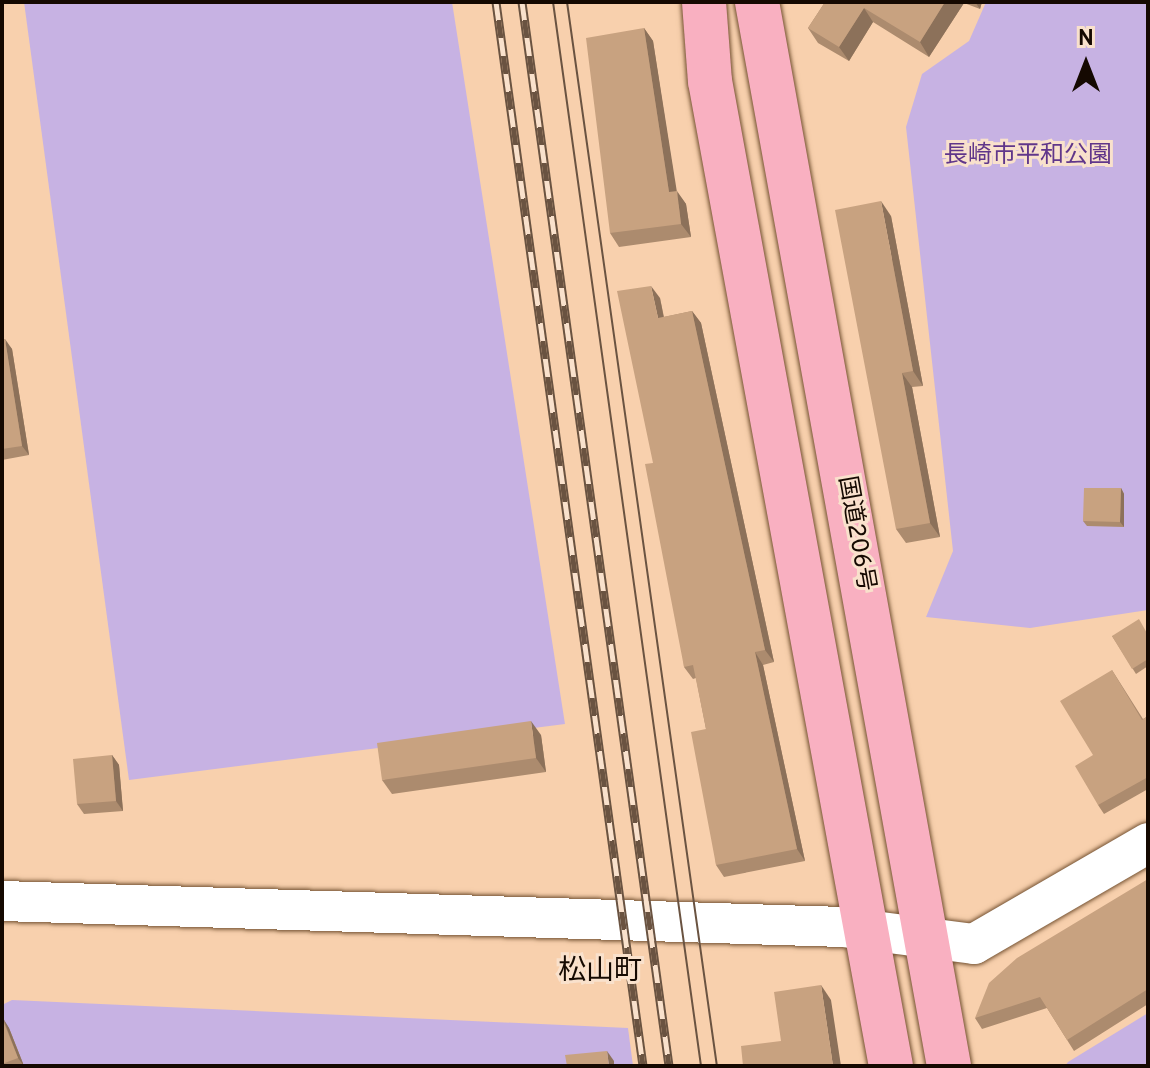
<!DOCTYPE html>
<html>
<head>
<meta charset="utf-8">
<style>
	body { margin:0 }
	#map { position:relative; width:1150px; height:1068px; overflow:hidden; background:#f8d0ad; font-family:Overpass,"Noto Sans JP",sans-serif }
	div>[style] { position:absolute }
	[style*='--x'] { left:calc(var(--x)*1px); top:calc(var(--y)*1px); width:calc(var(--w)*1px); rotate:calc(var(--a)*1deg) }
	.green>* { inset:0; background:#c7b2e3 }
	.roads { filter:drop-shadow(0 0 2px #755333) drop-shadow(0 0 2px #755333) }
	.minor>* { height:40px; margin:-20px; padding:0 20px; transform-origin:20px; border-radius:20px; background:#fff }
	.highway>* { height:44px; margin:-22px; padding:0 22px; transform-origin:22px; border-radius:22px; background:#f9b0c1 }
	.tram>* { height:2px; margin:-1px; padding:0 1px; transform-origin:1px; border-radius:1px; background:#6a5341 }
	.rail>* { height:9px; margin-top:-4.5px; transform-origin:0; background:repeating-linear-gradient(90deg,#f9e1cc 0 18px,#6a5341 0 36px); box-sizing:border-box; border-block:2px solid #6a5341 }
	.wall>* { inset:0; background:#ac8b6e }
	.shaded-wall>* { inset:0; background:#8c715a }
	.building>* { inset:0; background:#c8a280 }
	span { translate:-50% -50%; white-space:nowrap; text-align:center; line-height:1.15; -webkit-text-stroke:6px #f9e1cc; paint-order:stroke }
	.park-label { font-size:24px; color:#60368a }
	.street-label { font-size:24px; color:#150901 }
	.quarter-label { font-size:28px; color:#150901 }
	.frame { position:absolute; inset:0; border:4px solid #150901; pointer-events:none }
	.north { position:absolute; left:1046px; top:24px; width:80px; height:80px; -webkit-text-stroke:6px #f9e1cc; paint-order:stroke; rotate:0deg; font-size:22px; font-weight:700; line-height:32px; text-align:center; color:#150901 }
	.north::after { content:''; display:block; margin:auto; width:28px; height:36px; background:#150901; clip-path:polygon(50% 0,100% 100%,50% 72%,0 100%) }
</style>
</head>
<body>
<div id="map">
	<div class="green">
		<div style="clip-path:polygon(24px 2px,452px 2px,565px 724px,129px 780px)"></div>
		<div style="clip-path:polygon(986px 2px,1148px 2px,1148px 610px,1030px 628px,926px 617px,953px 551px,906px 127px,922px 74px,969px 41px)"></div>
		<div style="clip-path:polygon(12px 1000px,628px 1028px,633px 1066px,2px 1066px,2px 1005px)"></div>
		<div style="clip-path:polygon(1148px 1013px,1148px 1066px,1065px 1066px,1068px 1062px)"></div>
	</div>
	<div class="roads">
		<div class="minor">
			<div style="--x:2;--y:901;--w:841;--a:1.77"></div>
			<div style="--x:843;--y:927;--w:132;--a:7.4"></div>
			<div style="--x:974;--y:944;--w:201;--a:-30.1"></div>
		</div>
		<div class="highway">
			<div style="--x:704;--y:2;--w:79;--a:85.7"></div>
			<div style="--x:710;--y:81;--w:1001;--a:79.59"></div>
			<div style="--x:757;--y:2;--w:1081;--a:79.77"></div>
		</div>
	</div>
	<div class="tram">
		<div style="--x:553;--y:2;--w:1074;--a:82.08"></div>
		<div style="--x:567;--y:2;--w:1075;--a:81.98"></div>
	</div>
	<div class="rail">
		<div style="--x:496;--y:2;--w:1074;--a:82.13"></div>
		<div style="--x:522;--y:2;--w:1074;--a:82.13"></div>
	</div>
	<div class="wall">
		<div style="clip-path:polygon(825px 2px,982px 2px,980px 9px,964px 3px,929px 57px,873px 22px,849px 61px,818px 43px,808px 28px)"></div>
		<div style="clip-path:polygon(644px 28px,653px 41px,676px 191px,686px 204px,691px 237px,619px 247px,610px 233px)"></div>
		<div style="clip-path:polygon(891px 216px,923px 386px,912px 387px,940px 537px,906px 543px,896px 529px)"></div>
		<div style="clip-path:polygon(660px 298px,664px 317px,692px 311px,701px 323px,774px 662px,763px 665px,805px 861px,724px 877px,716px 865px,706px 729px,696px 678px,693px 679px,684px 667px)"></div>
		<div style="clip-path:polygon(2px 339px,12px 349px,29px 455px,2px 460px)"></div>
		<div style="clip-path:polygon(1121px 488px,1124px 494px,1124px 527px,1087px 526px,1083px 521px)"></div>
		<div style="clip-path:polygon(1148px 634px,1148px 666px,1136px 674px,1112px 636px)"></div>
		<div style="clip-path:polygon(1112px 670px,1143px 719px,1148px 716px,1148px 789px,1104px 814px,1098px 805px,1093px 755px)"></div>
		<div style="clip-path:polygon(541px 735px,546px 772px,392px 794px,382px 780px)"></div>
		<div style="clip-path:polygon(112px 755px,119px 765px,123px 811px,84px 814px,77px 804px)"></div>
		<div style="clip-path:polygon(1148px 879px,1148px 1004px,1074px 1051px,1047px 1008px,982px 1029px,975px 1018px)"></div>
		<div style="clip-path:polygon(2px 1018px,9px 1028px,24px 1066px,2px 1066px)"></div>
	</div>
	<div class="shaded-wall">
		<div style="clip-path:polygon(945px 2px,964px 3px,929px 57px,920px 42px)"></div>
		<div style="clip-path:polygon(975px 2px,982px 2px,980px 9px)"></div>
		<div style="clip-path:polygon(864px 8px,873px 22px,849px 61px,839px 47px)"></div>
		<div style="clip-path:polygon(644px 28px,653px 41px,679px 205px,669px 192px)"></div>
		<div style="clip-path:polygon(677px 191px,686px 204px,691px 237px,681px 224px)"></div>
		<div style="clip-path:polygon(881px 201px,891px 216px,923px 386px,913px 371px)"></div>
		<div style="clip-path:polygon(651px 286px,660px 298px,666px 330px,658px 318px)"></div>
		<div style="clip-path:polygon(692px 311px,701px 323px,774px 662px,765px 650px)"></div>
		<div style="clip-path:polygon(5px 339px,12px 349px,29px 455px,22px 446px)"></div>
		<div style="clip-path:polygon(902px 373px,912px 387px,940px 537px,930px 523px)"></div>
		<div style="clip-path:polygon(1121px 488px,1124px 494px,1124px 527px,1120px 522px)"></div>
		<div style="clip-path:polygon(755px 652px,763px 665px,805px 861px,797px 849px)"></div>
		<div style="clip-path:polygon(531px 721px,541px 735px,546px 772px,536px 758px)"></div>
		<div style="clip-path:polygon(112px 755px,119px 765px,123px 811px,116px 801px)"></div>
		<div style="clip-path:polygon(821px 985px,831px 1000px,841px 1066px,833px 1066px)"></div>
		<div style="clip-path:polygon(3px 1018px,9px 1028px,24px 1066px,18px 1058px)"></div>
		<div style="clip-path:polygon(607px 1051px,614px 1061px,614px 1066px,609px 1066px)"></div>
	</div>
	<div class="building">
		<div style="clip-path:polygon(825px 2px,945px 2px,920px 42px,864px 8px,839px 47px,808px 28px)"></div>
		<div style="clip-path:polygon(644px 28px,669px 192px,677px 191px,681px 224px,610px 233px,586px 38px)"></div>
		<div style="clip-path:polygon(881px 201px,913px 371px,902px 373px,930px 523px,896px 529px,835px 210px)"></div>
		<div style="clip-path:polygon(651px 286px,658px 318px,692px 311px,765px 650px,755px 652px,797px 849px,716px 865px,691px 732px,706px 729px,693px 665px,684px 667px,645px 464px,653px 463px,617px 291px)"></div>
		<div style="clip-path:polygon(2px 339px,5px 339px,22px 446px,2px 449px)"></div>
		<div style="clip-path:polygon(1084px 488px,1121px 488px,1120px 522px,1083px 521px)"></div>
		<div style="clip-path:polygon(1139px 619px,1148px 635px,1148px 659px,1132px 669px,1112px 636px)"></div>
		<div style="clip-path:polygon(1112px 670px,1142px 720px,1148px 716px,1148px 777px,1098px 805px,1075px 766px,1093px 755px,1060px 701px)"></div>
		<div style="clip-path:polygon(531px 721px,536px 758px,382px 780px,377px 743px)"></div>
		<div style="clip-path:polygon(112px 755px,116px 801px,77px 804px,73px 759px)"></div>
		<div style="clip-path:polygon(1148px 879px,1148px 989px,1067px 1040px,1040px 997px,975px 1018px,989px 983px,1017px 958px)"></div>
		<div style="clip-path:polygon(821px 985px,833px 1066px,743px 1066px,741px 1046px,781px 1041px,774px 992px)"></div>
		<div style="clip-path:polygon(2px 1018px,18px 1058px,2px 1064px)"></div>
		<div style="clip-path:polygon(607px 1051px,609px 1066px,567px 1066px,565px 1055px)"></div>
	</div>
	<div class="park-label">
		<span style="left:1028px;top:157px">長崎市平和公園</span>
	</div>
	<div class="street-label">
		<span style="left:855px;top:534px;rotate:80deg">国道206号</span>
	</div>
	<div class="quarter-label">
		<span style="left:600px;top:972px">松山町</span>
	</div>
	<div class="frame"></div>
	<div class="north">N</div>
</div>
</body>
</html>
